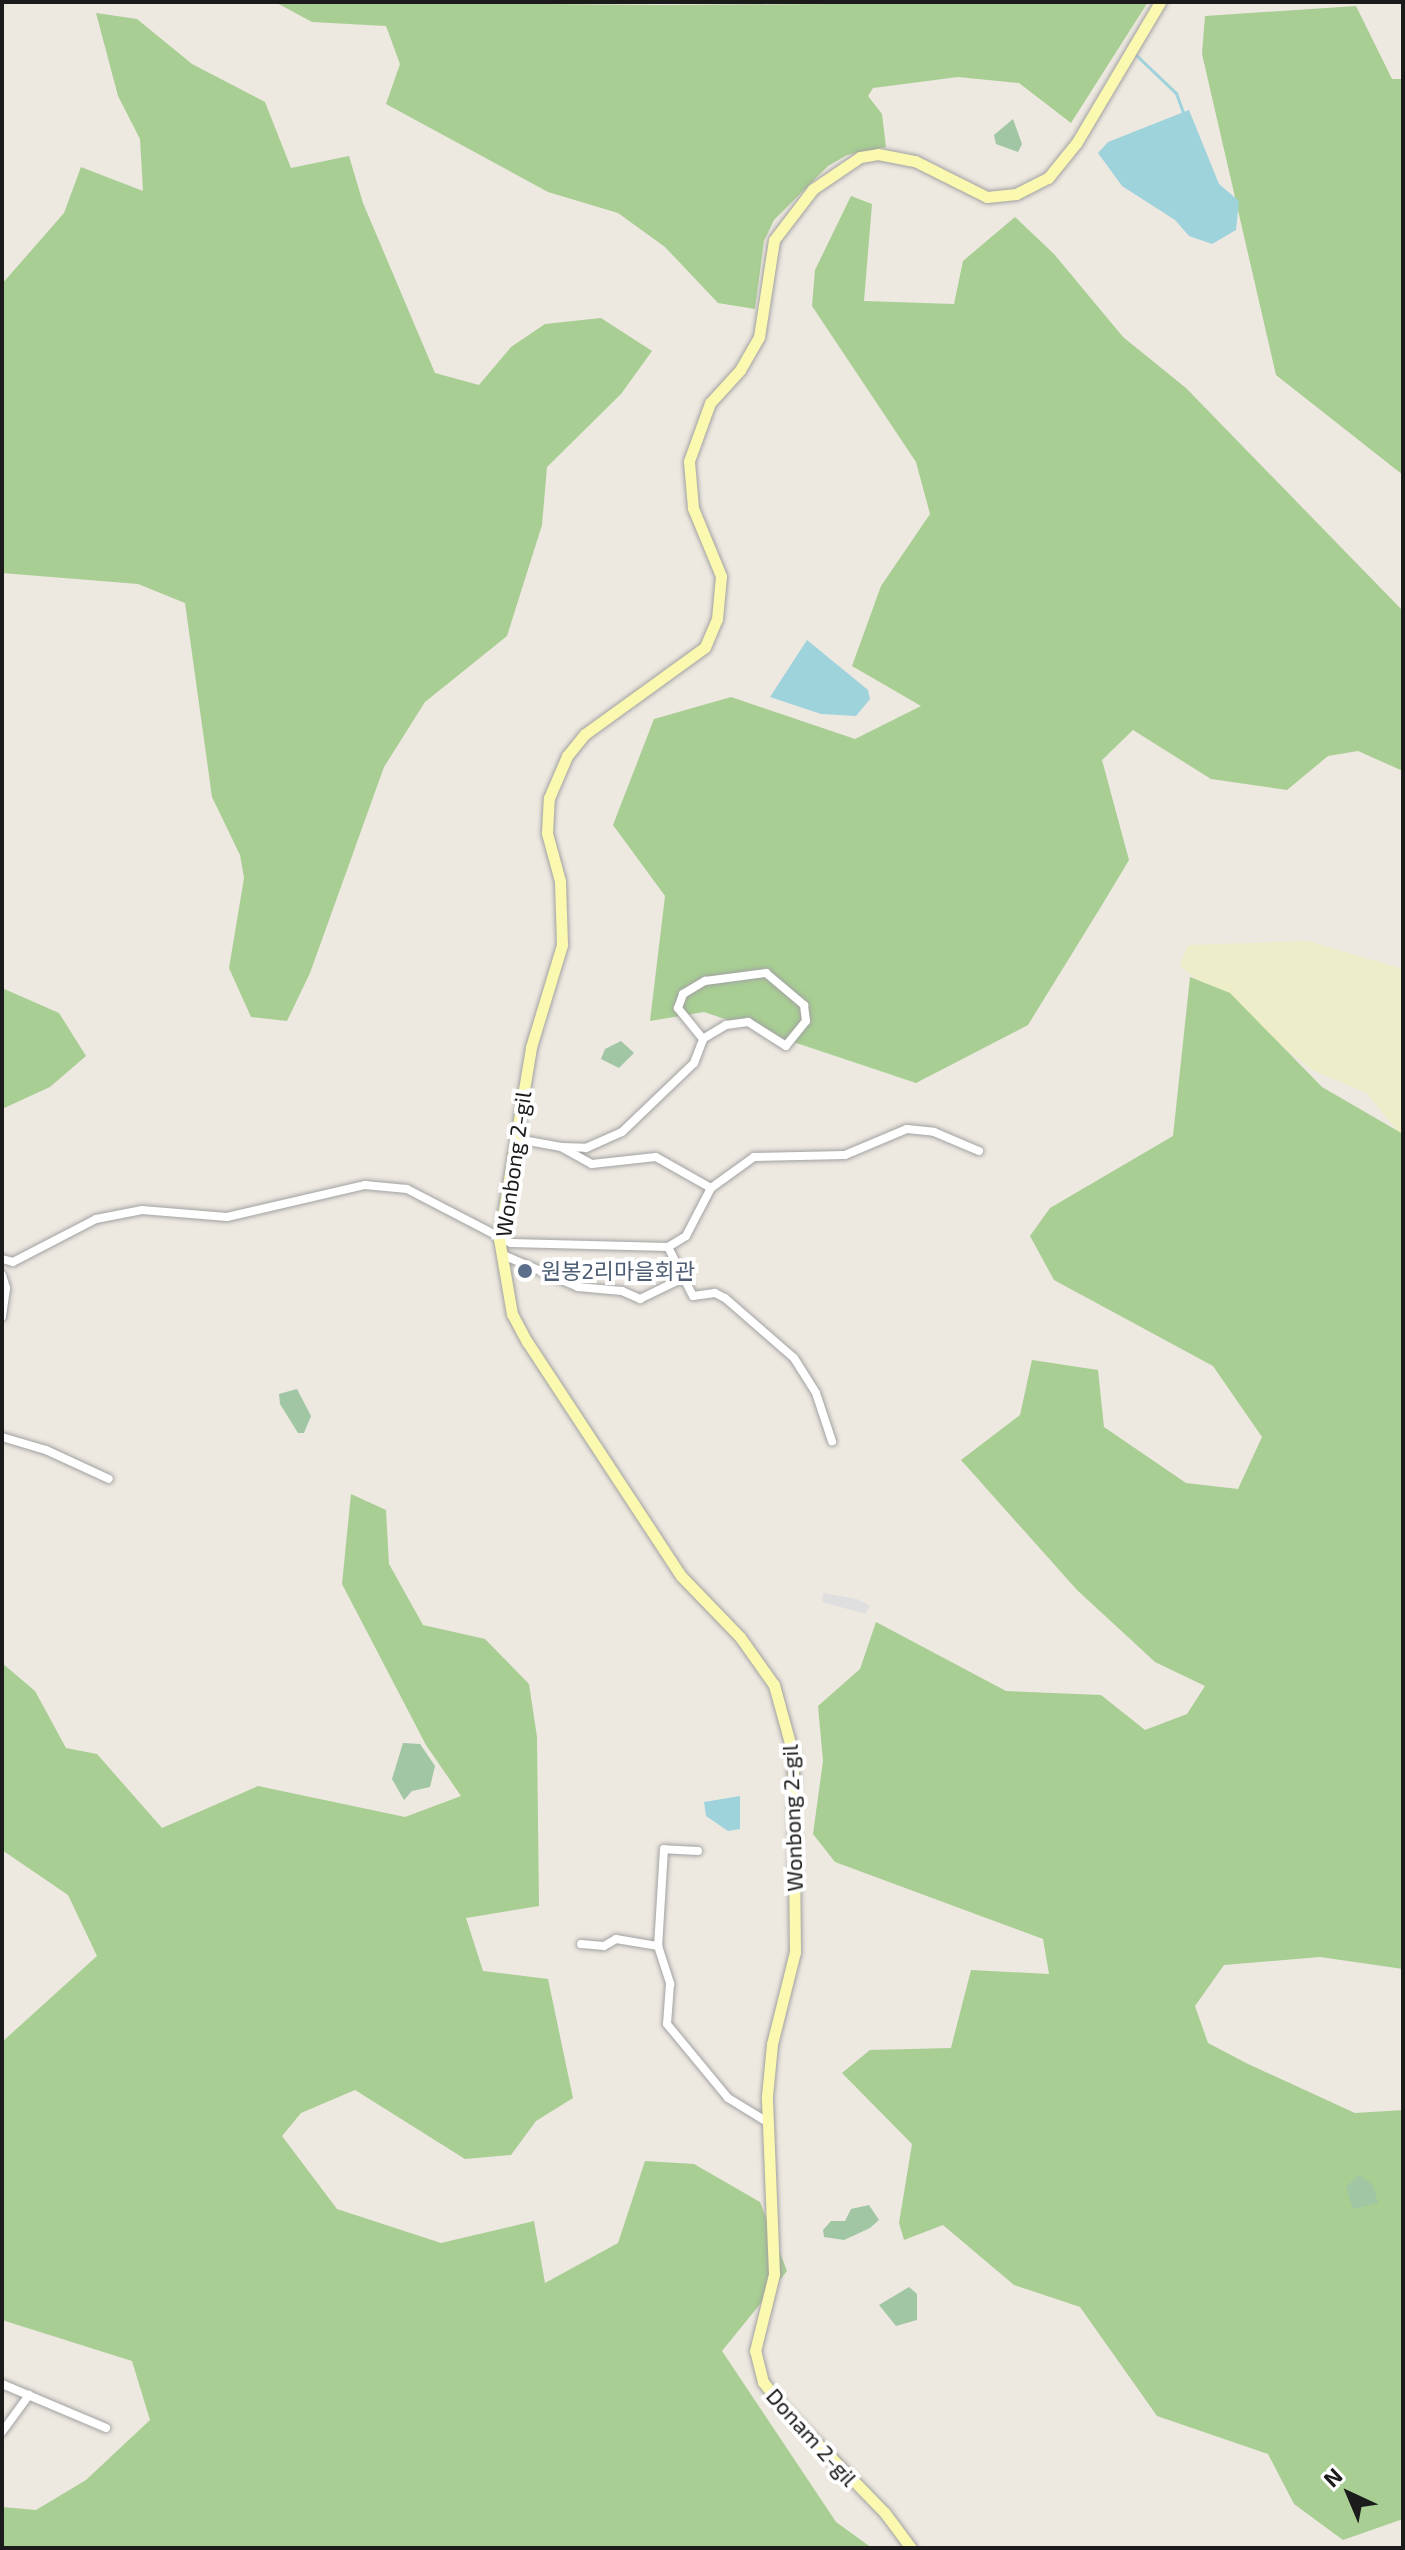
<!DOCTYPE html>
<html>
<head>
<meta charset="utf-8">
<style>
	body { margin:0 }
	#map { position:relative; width:1405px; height:2550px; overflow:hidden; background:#ede8e0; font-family:"Exo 2","Noto Sans KR",sans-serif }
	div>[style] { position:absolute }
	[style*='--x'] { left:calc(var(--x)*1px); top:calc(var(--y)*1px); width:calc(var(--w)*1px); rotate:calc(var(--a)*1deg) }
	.farmland>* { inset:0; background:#ededca }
	.forest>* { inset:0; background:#a8ce93 }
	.cemetery>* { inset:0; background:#a0c6a4 }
	.parking>* { inset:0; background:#dfdfdf }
	.water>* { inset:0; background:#9ed3dc }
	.stream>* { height:3px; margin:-1.5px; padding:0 1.5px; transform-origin:1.5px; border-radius:1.5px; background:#9ed3dc }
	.roads { filter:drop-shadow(0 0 2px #a2a2a2) drop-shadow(0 0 2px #a2a2a2) }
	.street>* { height:8px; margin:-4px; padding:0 4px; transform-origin:4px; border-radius:4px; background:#fff }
	.secondary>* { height:11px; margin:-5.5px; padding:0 5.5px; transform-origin:5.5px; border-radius:5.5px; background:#fbf9b0 }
	.dots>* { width:22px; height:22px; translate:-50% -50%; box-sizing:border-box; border:4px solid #fff; border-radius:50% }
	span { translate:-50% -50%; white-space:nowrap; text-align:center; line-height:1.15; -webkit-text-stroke:8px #fff; paint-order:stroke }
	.street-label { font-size:22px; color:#1b1b1b }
	.service-label { font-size:22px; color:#4e5e75 }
	.left { translate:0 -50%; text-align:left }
	.frame { position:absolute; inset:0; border:4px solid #1b1b1b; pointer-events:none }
	.north { position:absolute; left:1309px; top:2454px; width:80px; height:80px; -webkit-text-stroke:6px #fff; paint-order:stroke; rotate:316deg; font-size:22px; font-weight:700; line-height:32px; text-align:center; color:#1b1b1b }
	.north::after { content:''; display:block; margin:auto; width:28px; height:36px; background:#1b1b1b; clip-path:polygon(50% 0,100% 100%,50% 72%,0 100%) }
</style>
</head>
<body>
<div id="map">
	<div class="farmland">
		<div style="clip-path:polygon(1308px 941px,1403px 969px,1403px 1139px,1367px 1093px,1312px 1070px,1180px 966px,1188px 945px)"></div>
	</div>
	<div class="forest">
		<div style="clip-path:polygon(275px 2px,662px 5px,1148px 2px,1071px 123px,1019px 83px,958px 77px,873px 88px,868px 96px,882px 114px,886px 147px,847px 155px,828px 166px,774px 220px,764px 241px,755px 309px,718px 303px,665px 247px,618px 213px,548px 192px,386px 104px,400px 64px,386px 26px,312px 22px)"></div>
		<div style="clip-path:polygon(1356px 6px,1392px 79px,1403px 79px,1403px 475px,1276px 375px,1202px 54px,1205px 16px)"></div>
		<div style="clip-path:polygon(96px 13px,137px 19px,192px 64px,265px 102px,291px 168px,349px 156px,363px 203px,435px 373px,479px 385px,511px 347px,545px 324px,601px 318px,652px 351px,621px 394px,547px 467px,542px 525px,507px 636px,425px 702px,384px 767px,310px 973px,287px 1021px,251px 1017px,229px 968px,244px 878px,240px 855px,212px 797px,185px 603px,138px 584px,2px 573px,2px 284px,64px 213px,81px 167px,143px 191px,140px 139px,118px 96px)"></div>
		<div style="clip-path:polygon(851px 196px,872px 204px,864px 301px,954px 304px,963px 261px,1015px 217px,1054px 254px,1123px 337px,1186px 388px,1403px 611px,1403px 771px,1358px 751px,1328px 756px,1287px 790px,1211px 779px,1133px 730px,1102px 760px,1129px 860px,1102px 905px,1028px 1025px,916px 1083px,704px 1012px,650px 1021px,665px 896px,613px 825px,654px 719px,731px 697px,855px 739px,921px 706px,852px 666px,881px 586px,930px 514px,916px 462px,812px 306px,815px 270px)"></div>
		<div style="clip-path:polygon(1190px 977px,1230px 993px,1322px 1087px,1403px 1134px,1403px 1969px,1320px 1957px,1224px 1965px,1195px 2006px,1208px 2043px,1248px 2064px,1355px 2113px,1403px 2110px,1403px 2519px,1343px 2540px,1294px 2504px,1268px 2454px,1157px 2416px,1080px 2307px,1014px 2285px,943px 2225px,904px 2240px,899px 2223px,912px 2144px,842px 2073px,870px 2050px,951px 2048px,971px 1970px,1049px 1974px,1043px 1939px,835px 1862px,813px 1834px,823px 1761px,818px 1706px,860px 1669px,876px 1622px,1006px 1691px,1101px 1695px,1145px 1730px,1187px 1714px,1205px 1686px,1155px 1662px,1077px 1590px,961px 1460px,1020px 1415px,1032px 1360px,1098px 1370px,1104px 1427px,1186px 1483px,1238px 1489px,1262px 1437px,1213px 1366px,1054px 1280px,1030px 1236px,1050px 1208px,1173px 1136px)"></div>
		<div style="clip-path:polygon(2px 988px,59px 1013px,86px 1056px,50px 1087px,2px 1109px)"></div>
		<div style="clip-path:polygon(351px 1494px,386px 1510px,389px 1564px,423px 1625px,485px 1639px,529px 1684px,537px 1737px,539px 1906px,466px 1918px,483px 1971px,548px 1979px,573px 2098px,536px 2121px,511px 2155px,465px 2159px,355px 2090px,301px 2113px,282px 2136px,337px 2209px,441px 2243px,534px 2221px,545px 2283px,618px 2243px,645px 2161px,694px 2164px,760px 2202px,787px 2271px,722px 2351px,836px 2522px,872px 2548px,2px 2548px,2px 2507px,36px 2510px,86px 2480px,150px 2420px,132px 2361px,2px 2320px,2px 2042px,97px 1956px,68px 1895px,2px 1850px,2px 1663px,35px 1691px,66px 1748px,97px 1754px,162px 1828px,258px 1786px,405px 1817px,461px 1796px,426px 1745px,342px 1584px)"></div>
	</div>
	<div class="cemetery">
		<div style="clip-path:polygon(1013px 119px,1022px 144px,1018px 152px,996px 144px,994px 135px)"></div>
		<div style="clip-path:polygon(621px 1041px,634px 1053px,619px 1068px,601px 1059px,605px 1049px)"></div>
		<div style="clip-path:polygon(297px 1389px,311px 1416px,304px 1433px,298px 1433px,280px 1404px,279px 1394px)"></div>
		<div style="clip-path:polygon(403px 1743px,420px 1744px,435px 1766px,430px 1787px,412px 1791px,404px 1800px,392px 1779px)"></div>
		<div style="clip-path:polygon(1359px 2175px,1373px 2185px,1378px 2203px,1353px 2209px,1346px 2187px)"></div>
		<div style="clip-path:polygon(869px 2205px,879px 2220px,870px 2228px,844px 2240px,824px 2237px,823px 2230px,831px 2221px,845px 2221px,851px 2209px)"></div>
		<div style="clip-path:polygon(909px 2287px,917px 2294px,917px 2320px,896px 2326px,879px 2305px)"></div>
	</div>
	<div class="parking">
		<div style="clip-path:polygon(823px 1593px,857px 1599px,870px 1606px,866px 1614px,822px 1602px)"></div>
	</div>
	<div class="water">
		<div style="clip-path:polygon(1189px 110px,1219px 184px,1239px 201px,1236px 230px,1212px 244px,1189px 236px,1175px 220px,1122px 186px,1098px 153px,1108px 142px)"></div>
		<div style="clip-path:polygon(807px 640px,868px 690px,870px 699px,856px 716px,821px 714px,770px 697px)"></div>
		<div style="clip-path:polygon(740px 1796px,740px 1829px,728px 1831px,706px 1816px,704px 1802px)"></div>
	</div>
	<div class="stream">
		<div style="--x:1135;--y:54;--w:57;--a:43.6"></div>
		<div style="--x:1176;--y:93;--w:20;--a:70"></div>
	</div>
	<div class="roads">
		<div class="street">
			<div style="--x:517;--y:1139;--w:45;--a:10.3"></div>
			<div style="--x:561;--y:1147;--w:35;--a:29"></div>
			<div style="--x:592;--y:1164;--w:64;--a:-6.2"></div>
			<div style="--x:656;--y:1157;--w:63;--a:29.4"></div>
			<div style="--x:561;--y:1147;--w:25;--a:2"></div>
			<div style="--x:586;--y:1148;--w:39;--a:-24"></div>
			<div style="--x:622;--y:1132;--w:100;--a:-43.8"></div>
			<div style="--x:694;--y:1063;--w:26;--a:-69"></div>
			<div style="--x:703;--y:1039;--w:40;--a:-129"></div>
			<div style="--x:678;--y:1008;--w:15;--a:-70"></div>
			<div style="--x:683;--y:994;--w:26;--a:-31"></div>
			<div style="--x:705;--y:981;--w:62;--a:-7.5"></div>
			<div style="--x:766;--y:973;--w:50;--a:40.1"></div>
			<div style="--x:804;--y:1005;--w:16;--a:83"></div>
			<div style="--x:806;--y:1021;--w:32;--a:129"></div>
			<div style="--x:786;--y:1046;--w:45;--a:-147.7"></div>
			<div style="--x:748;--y:1022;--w:22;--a:172"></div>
			<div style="--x:726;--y:1025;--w:27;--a:149"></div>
			<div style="--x:668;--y:1247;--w:21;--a:-31"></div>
			<div style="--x:686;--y:1236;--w:54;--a:-62.5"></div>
			<div style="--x:711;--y:1188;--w:53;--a:-35.8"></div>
			<div style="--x:754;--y:1157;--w:91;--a:-1.3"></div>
			<div style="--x:845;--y:1155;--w:67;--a:-22.8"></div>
			<div style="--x:907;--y:1129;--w:27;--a:6"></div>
			<div style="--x:934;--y:1132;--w:49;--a:22.9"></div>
			<div style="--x:503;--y:1255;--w:82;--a:23.1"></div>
			<div style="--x:578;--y:1287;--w:44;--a:5.2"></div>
			<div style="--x:622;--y:1291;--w:20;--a:24"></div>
			<div style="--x:640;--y:1299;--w:46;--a:-26"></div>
			<div style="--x:2;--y:1259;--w:11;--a:15"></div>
			<div style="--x:13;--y:1262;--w:93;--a:-27.4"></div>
			<div style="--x:96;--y:1219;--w:47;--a:-11.1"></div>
			<div style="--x:142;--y:1210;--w:85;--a:4.7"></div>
			<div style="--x:227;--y:1217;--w:142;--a:-13.1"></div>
			<div style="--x:365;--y:1185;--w:42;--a:5.4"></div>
			<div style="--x:407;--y:1189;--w:117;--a:27.4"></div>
			<div style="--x:511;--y:1243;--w:157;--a:1.5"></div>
			<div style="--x:668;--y:1247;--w:55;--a:63"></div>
			<div style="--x:693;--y:1296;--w:22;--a:-8"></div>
			<div style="--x:715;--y:1293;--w:11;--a:27"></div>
			<div style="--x:725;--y:1298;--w:91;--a:41"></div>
			<div style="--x:794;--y:1358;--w:41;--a:57.8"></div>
			<div style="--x:816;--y:1393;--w:51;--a:71.6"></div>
			<div style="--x:2;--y:1275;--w:14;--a:73"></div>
			<div style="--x:6;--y:1288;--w:29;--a:98"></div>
			<div style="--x:2;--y:1437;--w:46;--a:16.5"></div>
			<div style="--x:46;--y:1450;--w:69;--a:24.7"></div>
			<div style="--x:698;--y:1851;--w:34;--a:-177"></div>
			<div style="--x:664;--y:1849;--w:97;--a:93.5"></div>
			<div style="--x:658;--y:1946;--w:40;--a:72"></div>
			<div style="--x:670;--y:1984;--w:40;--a:94.3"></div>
			<div style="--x:667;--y:2024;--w:96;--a:50.5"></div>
			<div style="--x:728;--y:2098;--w:42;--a:31.4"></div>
			<div style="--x:581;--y:1944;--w:23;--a:5"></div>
			<div style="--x:604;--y:1946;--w:14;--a:-30"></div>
			<div style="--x:616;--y:1939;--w:43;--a:9.5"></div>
			<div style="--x:2;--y:2384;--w:113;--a:22.9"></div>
			<div style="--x:2;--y:2432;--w:46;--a:-53.9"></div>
		</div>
		<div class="secondary">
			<div style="--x:911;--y:2548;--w:44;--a:-126.6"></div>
			<div style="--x:885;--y:2513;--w:144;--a:-134.2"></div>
			<div style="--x:785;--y:2410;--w:36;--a:-128"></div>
			<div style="--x:763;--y:2382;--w:32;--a:-104"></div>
			<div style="--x:755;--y:2351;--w:79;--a:-76.1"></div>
			<div style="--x:774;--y:2274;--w:178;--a:-92.3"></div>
			<div style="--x:767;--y:2096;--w:52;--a:-84.5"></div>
			<div style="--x:772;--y:2044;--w:95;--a:-76"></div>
			<div style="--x:795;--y:1952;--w:198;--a:-90.6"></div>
			<div style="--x:793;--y:1754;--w:72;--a:-105.4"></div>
			<div style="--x:774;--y:1685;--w:59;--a:-125.3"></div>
			<div style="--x:740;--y:1637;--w:85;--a:-134"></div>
			<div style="--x:681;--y:1576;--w:280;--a:-123.3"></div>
			<div style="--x:527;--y:1342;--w:32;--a:-118"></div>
			<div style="--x:512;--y:1314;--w:76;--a:-99.8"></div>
			<div style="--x:499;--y:1239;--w:195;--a:-80.5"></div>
			<div style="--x:531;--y:1047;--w:107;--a:-73.1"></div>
			<div style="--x:562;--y:945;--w:64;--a:-91.8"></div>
			<div style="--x:560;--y:881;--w:50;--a:-105.2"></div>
			<div style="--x:547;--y:833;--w:35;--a:-87"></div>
			<div style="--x:549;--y:798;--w:46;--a:-66.8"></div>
			<div style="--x:567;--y:756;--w:28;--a:-51"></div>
			<div style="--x:585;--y:734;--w:148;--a:-35.9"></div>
			<div style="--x:705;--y:647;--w:30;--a:-67"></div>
			<div style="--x:717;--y:619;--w:43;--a:-84.7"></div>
			<div style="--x:721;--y:576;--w:74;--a:-112.4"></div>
			<div style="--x:693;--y:508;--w:47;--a:-94.9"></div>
			<div style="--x:689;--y:461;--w:62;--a:-70.1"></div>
			<div style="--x:710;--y:403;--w:45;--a:-47.7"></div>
			<div style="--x:740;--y:370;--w:38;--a:-60"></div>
			<div style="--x:759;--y:337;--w:98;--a:-81.2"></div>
			<div style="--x:774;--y:240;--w:64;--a:-52.6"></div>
			<div style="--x:813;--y:189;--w:57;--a:-34.2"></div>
			<div style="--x:860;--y:157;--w:18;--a:-9"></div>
			<div style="--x:878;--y:154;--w:38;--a:11"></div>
			<div style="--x:915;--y:161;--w:80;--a:26.6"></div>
			<div style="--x:987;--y:197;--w:29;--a:-6"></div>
			<div style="--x:1016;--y:194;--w:36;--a:-27"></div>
			<div style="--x:1048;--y:178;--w:46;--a:-51.1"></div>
			<div style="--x:1077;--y:142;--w:163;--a:-59.3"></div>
		</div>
	</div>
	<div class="dots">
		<div style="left:525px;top:1271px;background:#5c6f8a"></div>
	</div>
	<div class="street-label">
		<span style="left:513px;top:1164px;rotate:-82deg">Wonbong 2-gil</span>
		<span style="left:792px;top:1818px;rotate:-92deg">Wonbong 2-gil</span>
		<span style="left:812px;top:2437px;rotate:48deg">Donam 2-gil</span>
	</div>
	<div class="service-label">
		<span class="left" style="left:541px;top:1271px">원봉2리마을회관</span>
	</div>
	<div class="frame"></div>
	<div class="north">N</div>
</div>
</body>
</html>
